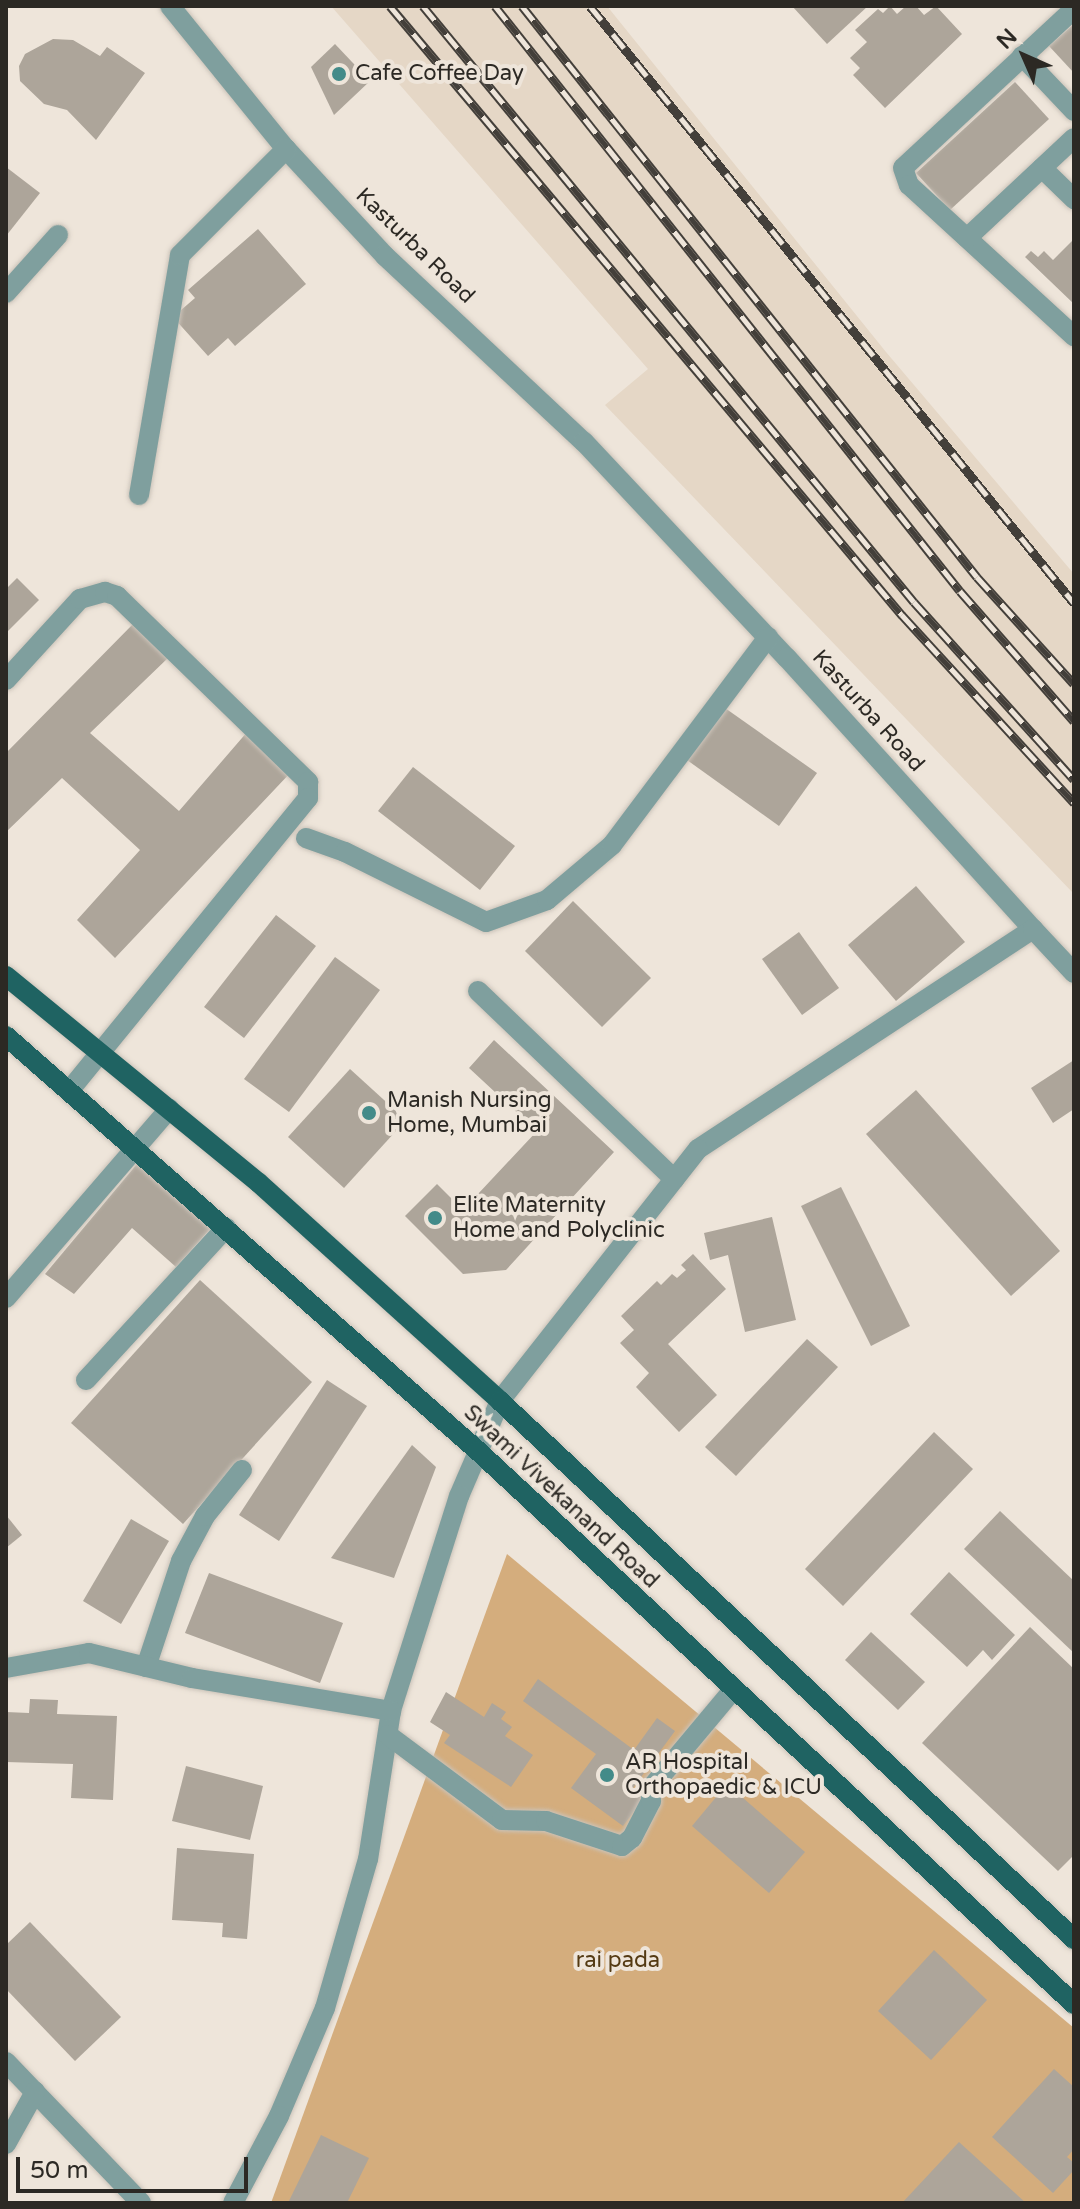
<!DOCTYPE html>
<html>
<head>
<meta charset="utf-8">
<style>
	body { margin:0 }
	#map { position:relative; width:1080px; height:2209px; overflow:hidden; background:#eee5da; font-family:"Varela Round",sans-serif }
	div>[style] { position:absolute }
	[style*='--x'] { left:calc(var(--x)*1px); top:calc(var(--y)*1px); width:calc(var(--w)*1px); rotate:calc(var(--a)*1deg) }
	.built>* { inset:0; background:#e5d7c6 }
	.green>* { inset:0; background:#d4ad7d }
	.building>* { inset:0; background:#ada59a }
	.roads { filter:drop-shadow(0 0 2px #cbc3b9) drop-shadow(0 0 2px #cbc3b9) }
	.minor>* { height:20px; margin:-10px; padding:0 10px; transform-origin:10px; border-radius:10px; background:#7f9f9e }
	.major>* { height:20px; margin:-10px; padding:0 10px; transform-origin:10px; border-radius:10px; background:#1f6362 }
	.rail>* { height:9px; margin-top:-4.5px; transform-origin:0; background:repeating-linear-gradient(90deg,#eee5da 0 18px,#433f3a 0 36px); box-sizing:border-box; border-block:2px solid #433f3a }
	.dots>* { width:22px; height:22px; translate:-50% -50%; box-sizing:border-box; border:4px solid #eee5da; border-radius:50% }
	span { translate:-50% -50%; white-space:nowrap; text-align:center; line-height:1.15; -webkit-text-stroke:8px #eee5da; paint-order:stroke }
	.poi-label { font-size:22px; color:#2c2924 }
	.left { translate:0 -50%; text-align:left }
	.street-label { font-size:22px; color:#2c2924 }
	.park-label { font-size:22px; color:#543a13 }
	.frame { position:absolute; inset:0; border:8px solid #2c2924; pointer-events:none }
	.north { position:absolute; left:984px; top:16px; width:80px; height:80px; -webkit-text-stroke:6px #eee5da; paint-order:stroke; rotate:315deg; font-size:22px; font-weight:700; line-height:32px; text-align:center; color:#2c2924 }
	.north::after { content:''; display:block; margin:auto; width:28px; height:36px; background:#2c2924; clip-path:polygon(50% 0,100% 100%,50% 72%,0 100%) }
	.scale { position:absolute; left:16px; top:2157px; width:232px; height:36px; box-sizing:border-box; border:4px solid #2c2924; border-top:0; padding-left:10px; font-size:24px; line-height:28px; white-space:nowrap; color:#2c2924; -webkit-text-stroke:6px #eee5da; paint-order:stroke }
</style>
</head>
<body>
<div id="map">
	<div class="built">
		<div style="clip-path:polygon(331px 6px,607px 6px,886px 352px,1074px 574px,1074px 894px,605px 405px,648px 369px)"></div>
	</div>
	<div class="green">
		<div style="clip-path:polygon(507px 1554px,1074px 2028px,1074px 2203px,271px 2203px)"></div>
	</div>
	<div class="building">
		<div style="clip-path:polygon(792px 6px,868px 6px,827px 44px)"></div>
		<div style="clip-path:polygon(890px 6px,897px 14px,906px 6px,916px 6px,924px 15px,936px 6px,962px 34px,885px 108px,853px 75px,860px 68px,850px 58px,867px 42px,855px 30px,878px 9px,883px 13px)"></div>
		<div style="clip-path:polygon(1074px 24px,1074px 73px,1049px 46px)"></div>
		<div style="clip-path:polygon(53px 39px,73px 40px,100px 56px,107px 47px,145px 73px,96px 140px,67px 110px,44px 104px,20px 81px,19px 66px,25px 54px)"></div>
		<div style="clip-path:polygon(335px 44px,370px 81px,334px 115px,311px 67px)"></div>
		<div style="clip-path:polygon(1015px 82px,1049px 119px,950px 210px,916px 173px)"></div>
		<div style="clip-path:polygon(6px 167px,40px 193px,6px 236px)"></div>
		<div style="clip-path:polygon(258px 229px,306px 284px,235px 346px,228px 338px,208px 356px,173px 317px,195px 298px,188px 290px)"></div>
		<div style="clip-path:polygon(1074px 239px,1074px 304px,1025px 257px,1031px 251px,1038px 257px,1044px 251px,1053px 260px)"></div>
		<div style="clip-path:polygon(17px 578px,39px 600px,6px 633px,6px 589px)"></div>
		<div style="clip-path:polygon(135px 622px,169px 657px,90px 733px,179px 811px,248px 731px,292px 771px,115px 958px,77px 920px,140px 850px,62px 778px,6px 832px,6px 753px)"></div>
		<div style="clip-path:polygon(725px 708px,817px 773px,779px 826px,687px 760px)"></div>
		<div style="clip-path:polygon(413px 767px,515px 846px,480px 890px,378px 811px)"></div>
		<div style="clip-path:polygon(916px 886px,965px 942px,896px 1001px,848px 945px)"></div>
		<div style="clip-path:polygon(573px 901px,651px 978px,602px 1027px,525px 951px)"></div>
		<div style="clip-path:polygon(276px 915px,316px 946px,244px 1038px,204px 1007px)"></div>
		<div style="clip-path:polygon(799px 932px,839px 988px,802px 1015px,762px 959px)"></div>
		<div style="clip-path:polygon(335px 957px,380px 990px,289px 1112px,244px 1079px)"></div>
		<div style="clip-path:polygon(494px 1040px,614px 1152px,506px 1270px,463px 1274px,405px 1216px,437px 1184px,463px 1210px,537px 1131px,469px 1068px)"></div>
		<div style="clip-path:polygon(1074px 1060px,1074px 1109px,1053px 1123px,1031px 1088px)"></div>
		<div style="clip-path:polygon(350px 1069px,406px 1120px,344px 1188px,288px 1137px)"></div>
		<div style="clip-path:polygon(916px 1090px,1060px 1251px,1011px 1296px,866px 1134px)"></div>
		<div style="clip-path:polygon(137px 1164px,211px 1228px,176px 1267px,132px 1228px,74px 1294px,45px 1274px)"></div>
		<div style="clip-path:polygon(841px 1187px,910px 1326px,871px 1346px,801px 1206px)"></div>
		<div style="clip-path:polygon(772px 1217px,796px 1320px,745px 1332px,728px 1255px,710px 1260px,704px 1233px)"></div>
		<div style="clip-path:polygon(693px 1254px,726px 1289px,668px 1344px,717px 1395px,679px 1432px,636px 1387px,649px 1373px,620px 1343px,634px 1330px,621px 1316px,657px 1281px,661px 1285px,672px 1274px,677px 1278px,686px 1270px,681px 1265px)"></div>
		<div style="clip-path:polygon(200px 1280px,312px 1382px,183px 1524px,71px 1423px)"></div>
		<div style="clip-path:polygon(807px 1339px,838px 1367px,736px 1476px,705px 1447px)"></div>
		<div style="clip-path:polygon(327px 1380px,367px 1406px,279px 1541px,239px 1515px)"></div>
		<div style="clip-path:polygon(934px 1432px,973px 1469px,843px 1606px,805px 1569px)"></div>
		<div style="clip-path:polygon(412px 1445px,436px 1467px,394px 1578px,331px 1558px)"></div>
		<div style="clip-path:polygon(1000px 1511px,1074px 1581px,1074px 1653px,964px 1549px)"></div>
		<div style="clip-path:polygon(6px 1515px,22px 1535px,6px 1548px)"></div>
		<div style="clip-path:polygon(131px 1519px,169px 1541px,121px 1624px,83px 1601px)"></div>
		<div style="clip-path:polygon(949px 1572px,1015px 1635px,992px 1660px,983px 1650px,967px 1667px,910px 1614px)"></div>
		<div style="clip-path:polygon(209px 1573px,343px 1623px,320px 1683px,185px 1633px)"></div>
		<div style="clip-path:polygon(1030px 1627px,1074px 1669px,1074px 1855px,1058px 1871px,922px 1743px)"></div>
		<div style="clip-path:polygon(871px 1632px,925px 1682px,898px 1710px,845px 1660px)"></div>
		<div style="clip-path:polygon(538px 1679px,634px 1750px,657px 1718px,675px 1731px,633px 1788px,645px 1797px,623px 1826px,571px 1788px,596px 1754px,523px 1701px)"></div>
		<div style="clip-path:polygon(446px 1692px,484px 1717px,492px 1703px,506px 1712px,501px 1719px,512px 1727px,505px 1736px,533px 1755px,511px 1787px,444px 1743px,450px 1735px,430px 1722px)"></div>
		<div style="clip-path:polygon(30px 1699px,58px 1700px,57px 1714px,117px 1716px,113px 1800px,71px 1798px,73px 1764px,6px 1762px,6px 1712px,29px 1713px)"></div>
		<div style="clip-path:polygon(186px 1766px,263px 1786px,250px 1840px,172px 1821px)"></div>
		<div style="clip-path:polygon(727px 1784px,805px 1852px,769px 1893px,692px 1826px)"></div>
		<div style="clip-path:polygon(177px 1848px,254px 1854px,247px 1939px,222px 1937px,223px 1923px,172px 1920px)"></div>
		<div style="clip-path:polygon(30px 1922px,121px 2017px,75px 2061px,6px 1989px,6px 1945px)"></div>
		<div style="clip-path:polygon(934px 1950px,987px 2000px,931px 2060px,878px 2011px)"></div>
		<div style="clip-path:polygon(1054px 2069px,1074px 2087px,1074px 2149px,1067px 2157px,1074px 2163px,1074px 2170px,1053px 2193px,992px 2137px)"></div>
		<div style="clip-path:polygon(321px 2135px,369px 2158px,347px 2203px,288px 2203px)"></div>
		<div style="clip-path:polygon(959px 2142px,1026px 2203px,902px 2203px)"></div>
	</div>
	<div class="roads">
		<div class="minor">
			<div style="--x:170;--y:6;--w:184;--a:51"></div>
			<div style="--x:286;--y:149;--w:146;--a:47.2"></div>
			<div style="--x:385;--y:256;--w:272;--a:43.1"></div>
			<div style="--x:584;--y:442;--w:296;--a:46.8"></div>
			<div style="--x:787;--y:658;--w:366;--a:47.8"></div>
			<div style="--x:1033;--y:929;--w:401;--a:146.7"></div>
			<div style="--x:698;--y:1149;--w:320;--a:128.2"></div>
			<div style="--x:500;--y:1401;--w:103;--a:113.3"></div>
			<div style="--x:459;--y:1496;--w:225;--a:107.6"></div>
			<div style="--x:391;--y:1711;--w:150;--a:98.8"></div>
			<div style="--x:368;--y:1859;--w:155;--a:106.1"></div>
			<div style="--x:325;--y:2008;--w:117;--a:113.1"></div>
			<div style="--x:279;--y:2116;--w:98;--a:117.9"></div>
			<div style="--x:1074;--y:9;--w:233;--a:137.1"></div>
			<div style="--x:903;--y:168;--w:18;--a:71"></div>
			<div style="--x:909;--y:185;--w:224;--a:42.5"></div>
			<div style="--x:1022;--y:56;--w:76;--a:46.6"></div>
			<div style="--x:1042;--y:168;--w:45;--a:44.1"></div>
			<div style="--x:967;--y:238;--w:146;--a:-43.1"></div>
			<div style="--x:6;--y:293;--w:78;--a:-48.1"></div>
			<div style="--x:139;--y:495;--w:243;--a:-80.3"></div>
			<div style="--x:180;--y:255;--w:150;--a:-45"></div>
			<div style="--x:6;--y:680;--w:110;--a:-47.6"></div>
			<div style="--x:80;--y:599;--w:26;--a:-16"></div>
			<div style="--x:105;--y:592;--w:13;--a:18"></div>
			<div style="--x:117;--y:596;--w:267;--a:44.2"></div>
			<div style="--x:308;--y:782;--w:16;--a:90"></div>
			<div style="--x:308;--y:798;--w:378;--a:129.2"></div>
			<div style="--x:306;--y:838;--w:41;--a:19.7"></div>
			<div style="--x:345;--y:852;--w:157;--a:26.4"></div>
			<div style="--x:486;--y:922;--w:65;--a:-19.8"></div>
			<div style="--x:547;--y:900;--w:85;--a:-40.2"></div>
			<div style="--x:612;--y:845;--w:260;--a:-53.1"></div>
			<div style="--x:1033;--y:929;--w:60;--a:47"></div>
			<div style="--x:478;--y:991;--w:272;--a:43.8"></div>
			<div style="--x:6;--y:1298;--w:250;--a:-49.2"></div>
			<div style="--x:86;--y:1380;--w:207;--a:-47.4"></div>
			<div style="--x:146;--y:1667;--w:112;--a:-71.7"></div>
			<div style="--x:181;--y:1561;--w:51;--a:-61.9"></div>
			<div style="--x:205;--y:1516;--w:59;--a:-51.2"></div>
			<div style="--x:6;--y:1668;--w:84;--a:-10.2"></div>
			<div style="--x:89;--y:1653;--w:106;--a:13.6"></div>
			<div style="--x:192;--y:1678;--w:202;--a:9.4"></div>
			<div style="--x:388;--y:1735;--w:142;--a:36.7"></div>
			<div style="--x:502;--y:1820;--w:44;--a:1.3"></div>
			<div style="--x:546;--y:1821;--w:80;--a:18.2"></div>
			<div style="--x:622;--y:1846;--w:13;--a:-39"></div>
			<div style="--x:632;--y:1838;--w:42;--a:-62.8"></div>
			<div style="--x:651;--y:1801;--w:13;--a:-90"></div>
			<div style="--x:651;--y:1788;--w:128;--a:-50.1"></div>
			<div style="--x:6;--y:2062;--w:195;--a:46.2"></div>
			<div style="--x:6;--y:2144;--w:60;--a:-60.9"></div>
		</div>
		<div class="major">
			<div style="--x:6;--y:976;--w:327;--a:39.3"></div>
			<div style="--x:259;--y:1183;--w:325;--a:42.1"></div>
			<div style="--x:500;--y:1401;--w:787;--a:43.15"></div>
			<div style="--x:6;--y:1036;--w:628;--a:41.32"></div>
			<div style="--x:478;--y:1451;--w:813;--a:42.86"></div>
		</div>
	</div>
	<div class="rail">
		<div style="--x:390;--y:6;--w:796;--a:49.95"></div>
		<div style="--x:902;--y:615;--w:255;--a:47.5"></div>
		<div style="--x:423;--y:6;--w:772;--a:50.52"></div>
		<div style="--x:914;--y:602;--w:239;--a:48"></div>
		<div style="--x:495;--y:6;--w:747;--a:51.52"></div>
		<div style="--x:960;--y:591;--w:173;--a:48.8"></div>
		<div style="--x:522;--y:6;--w:730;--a:51.45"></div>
		<div style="--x:977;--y:577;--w:144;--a:47.8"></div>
		<div style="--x:590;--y:6;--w:769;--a:50.97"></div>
	</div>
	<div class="dots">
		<div style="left:339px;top:74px;background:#438b89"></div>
		<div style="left:369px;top:1113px;background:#438b89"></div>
		<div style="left:435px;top:1218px;background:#438b89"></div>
		<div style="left:607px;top:1775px;background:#438b89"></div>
	</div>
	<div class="poi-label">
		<span class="left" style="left:355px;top:74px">Cafe Coffee Day</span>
		<span class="left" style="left:387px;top:1113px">Manish Nursing<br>Home, Mumbai</span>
		<span class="left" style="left:453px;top:1218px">Elite Maternity<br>Home and Polyclinic</span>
		<span class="left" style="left:625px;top:1775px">AR Hospital<br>Orthopaedic &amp; ICU</span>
	</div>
	<div class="street-label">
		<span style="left:415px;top:246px;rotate:44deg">Kasturba Road</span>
		<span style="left:868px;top:711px;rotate:48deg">Kasturba Road</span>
		<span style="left:561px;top:1497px;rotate:43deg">Swami Vivekanand Road</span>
	</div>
	<div class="park-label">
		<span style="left:618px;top:1961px">rai pada</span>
	</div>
	<div class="frame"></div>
	<div class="north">N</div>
	<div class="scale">50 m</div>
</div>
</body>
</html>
